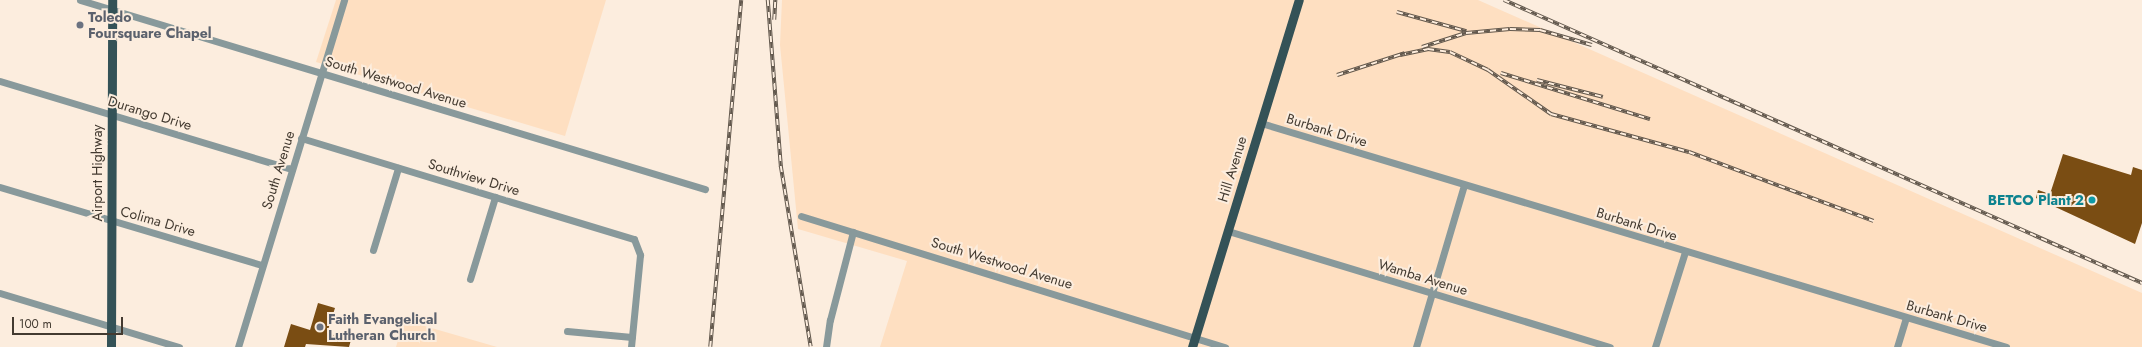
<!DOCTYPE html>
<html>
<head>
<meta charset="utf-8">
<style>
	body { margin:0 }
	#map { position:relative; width:2142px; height:347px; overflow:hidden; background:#fcedde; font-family:Jost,sans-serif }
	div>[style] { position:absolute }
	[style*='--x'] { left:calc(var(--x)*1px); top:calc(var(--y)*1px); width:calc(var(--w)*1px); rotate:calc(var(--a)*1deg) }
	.built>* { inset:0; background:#fedfc1 }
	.building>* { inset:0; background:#7a4d13 }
	.minor>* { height:7px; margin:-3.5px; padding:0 3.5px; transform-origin:3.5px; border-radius:3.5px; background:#88999b }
	.major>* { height:9px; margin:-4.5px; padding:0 4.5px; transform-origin:4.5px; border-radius:4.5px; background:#345257 }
	.rail>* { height:3.5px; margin-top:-1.75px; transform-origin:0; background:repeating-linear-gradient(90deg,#fcedde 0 6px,#62584d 0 12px); box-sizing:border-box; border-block:1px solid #62584d }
	.dots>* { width:11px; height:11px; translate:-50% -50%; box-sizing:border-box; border:2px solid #fcedde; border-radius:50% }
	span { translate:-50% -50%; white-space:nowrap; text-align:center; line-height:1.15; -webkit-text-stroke:4px #fcedde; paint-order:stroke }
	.worship-label { font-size:14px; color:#5b616d; font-weight:700 }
	.left { translate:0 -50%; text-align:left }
	.street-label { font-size:14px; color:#433a30 }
	.culture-label { font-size:14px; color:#0d838f; font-weight:700 }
	.right { translate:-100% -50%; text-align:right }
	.scale { position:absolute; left:12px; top:317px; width:111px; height:18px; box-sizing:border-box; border:2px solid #433a30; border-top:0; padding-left:5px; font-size:12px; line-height:14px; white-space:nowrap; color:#433a30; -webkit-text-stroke:3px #fcedde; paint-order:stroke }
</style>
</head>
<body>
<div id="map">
	<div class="built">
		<div style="clip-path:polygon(336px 0,606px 0,565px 136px,316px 62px)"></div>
		<div style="clip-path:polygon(782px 0,1478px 0,2142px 293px,2142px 347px,880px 347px,907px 261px,798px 229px,780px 45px)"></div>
		<div style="clip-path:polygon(404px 320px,497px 347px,396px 347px)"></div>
	</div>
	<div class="building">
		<div style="clip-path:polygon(2063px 154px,2131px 175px,2133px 167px,2142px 170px,2142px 223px,2135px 244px,2036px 198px,2038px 190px,2050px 194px)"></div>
		<div style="clip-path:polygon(318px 303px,335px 308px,327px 333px,351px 340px,349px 347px,306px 344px,305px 347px,284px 347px,291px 324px,310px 330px)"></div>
	</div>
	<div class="minor">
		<div style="--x:80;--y:0;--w:653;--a:16.83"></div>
		<div style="--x:0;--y:81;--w:305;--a:16.8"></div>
		<div style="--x:1261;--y:123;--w:778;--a:16.73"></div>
		<div style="--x:301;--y:138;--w:348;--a:16.9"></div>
		<div style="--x:634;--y:239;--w:17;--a:69"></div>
		<div style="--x:640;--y:255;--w:92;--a:95.6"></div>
		<div style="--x:0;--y:187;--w:273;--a:16.6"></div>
		<div style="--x:801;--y:216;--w:444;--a:17.2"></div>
		<div style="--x:1228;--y:231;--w:399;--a:16.9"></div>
		<div style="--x:373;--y:250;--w:86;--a:-73"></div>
		<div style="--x:470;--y:279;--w:86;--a:-73"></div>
		<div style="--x:0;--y:293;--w:187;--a:16.8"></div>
		<div style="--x:567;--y:331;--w:65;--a:5.3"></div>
		<div style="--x:238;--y:347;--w:363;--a:-73"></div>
		<div style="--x:826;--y:347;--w:27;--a:-82"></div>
		<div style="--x:830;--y:320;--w:91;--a:-75.4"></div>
		<div style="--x:1416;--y:347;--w:169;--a:-73.5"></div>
		<div style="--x:1655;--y:347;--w:100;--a:-72.5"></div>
		<div style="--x:1897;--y:347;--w:30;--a:-73"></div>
	</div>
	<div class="major">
		<div style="--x:111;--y:347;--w:347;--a:-89.8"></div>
		<div style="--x:1192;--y:347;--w:363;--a:-72.9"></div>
	</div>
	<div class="rail">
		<div style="--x:768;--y:0;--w:167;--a:85.5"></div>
		<div style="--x:781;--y:166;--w:183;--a:80.6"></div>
		<div style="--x:1504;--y:0;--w:698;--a:23.92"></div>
		<div style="--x:1397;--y:12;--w:72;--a:15.4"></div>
		<div style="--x:774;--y:20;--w:20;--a:-87"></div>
		<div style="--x:1422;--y:47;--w:46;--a:-17.7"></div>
		<div style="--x:1466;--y:33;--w:44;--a:-5.2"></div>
		<div style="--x:1510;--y:29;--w:30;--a:2"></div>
		<div style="--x:1540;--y:30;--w:54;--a:16.1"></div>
		<div style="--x:1400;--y:55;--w:29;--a:-12"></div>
		<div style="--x:1428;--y:49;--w:22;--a:8"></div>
		<div style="--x:1450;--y:52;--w:42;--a:25.3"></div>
		<div style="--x:1488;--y:70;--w:77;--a:34.9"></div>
		<div style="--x:1551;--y:114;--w:143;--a:15.4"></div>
		<div style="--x:1689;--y:152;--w:197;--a:20.5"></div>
		<div style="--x:1501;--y:73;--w:156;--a:17.2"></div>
		<div style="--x:1337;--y:75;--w:71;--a:-17.9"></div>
		<div style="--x:1537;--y:80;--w:68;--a:14.4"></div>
		<div style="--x:710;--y:347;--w:348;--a:-84.9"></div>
	</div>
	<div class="dots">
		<div style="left:80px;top:25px;background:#6b7280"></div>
		<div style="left:2092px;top:200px;background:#0f9aa8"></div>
		<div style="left:320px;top:327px;background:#6b7280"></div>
	</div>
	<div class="worship-label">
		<span class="left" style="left:88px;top:25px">Toledo<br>Foursquare Chapel</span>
		<span class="left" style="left:328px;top:327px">Faith Evangelical<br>Lutheran Church</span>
	</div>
	<div class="street-label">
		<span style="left:396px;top:82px;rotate:17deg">South Westwood Avenue</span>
		<span style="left:150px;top:113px;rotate:17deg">Durango Drive</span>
		<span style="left:1327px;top:130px;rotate:17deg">Burbank Drive</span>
		<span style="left:1232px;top:169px;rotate:-73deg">Hill Avenue</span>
		<span style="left:278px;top:170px;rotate:-73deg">South Avenue</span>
		<span style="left:97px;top:173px;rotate:-90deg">Airport Highway</span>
		<span style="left:474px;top:177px;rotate:17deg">Southview Drive</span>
		<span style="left:158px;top:221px;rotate:16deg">Colima Drive</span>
		<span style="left:1637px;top:224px;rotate:17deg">Burbank Drive</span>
		<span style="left:1002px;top:263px;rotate:17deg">South Westwood Avenue</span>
		<span style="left:1423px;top:277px;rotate:17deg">Wamba Avenue</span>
		<span style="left:1947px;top:316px;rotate:16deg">Burbank Drive</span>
	</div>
	<div class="culture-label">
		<span class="right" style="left:2084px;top:200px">BETCO Plant 2</span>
	</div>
	<div class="scale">100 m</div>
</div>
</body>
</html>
